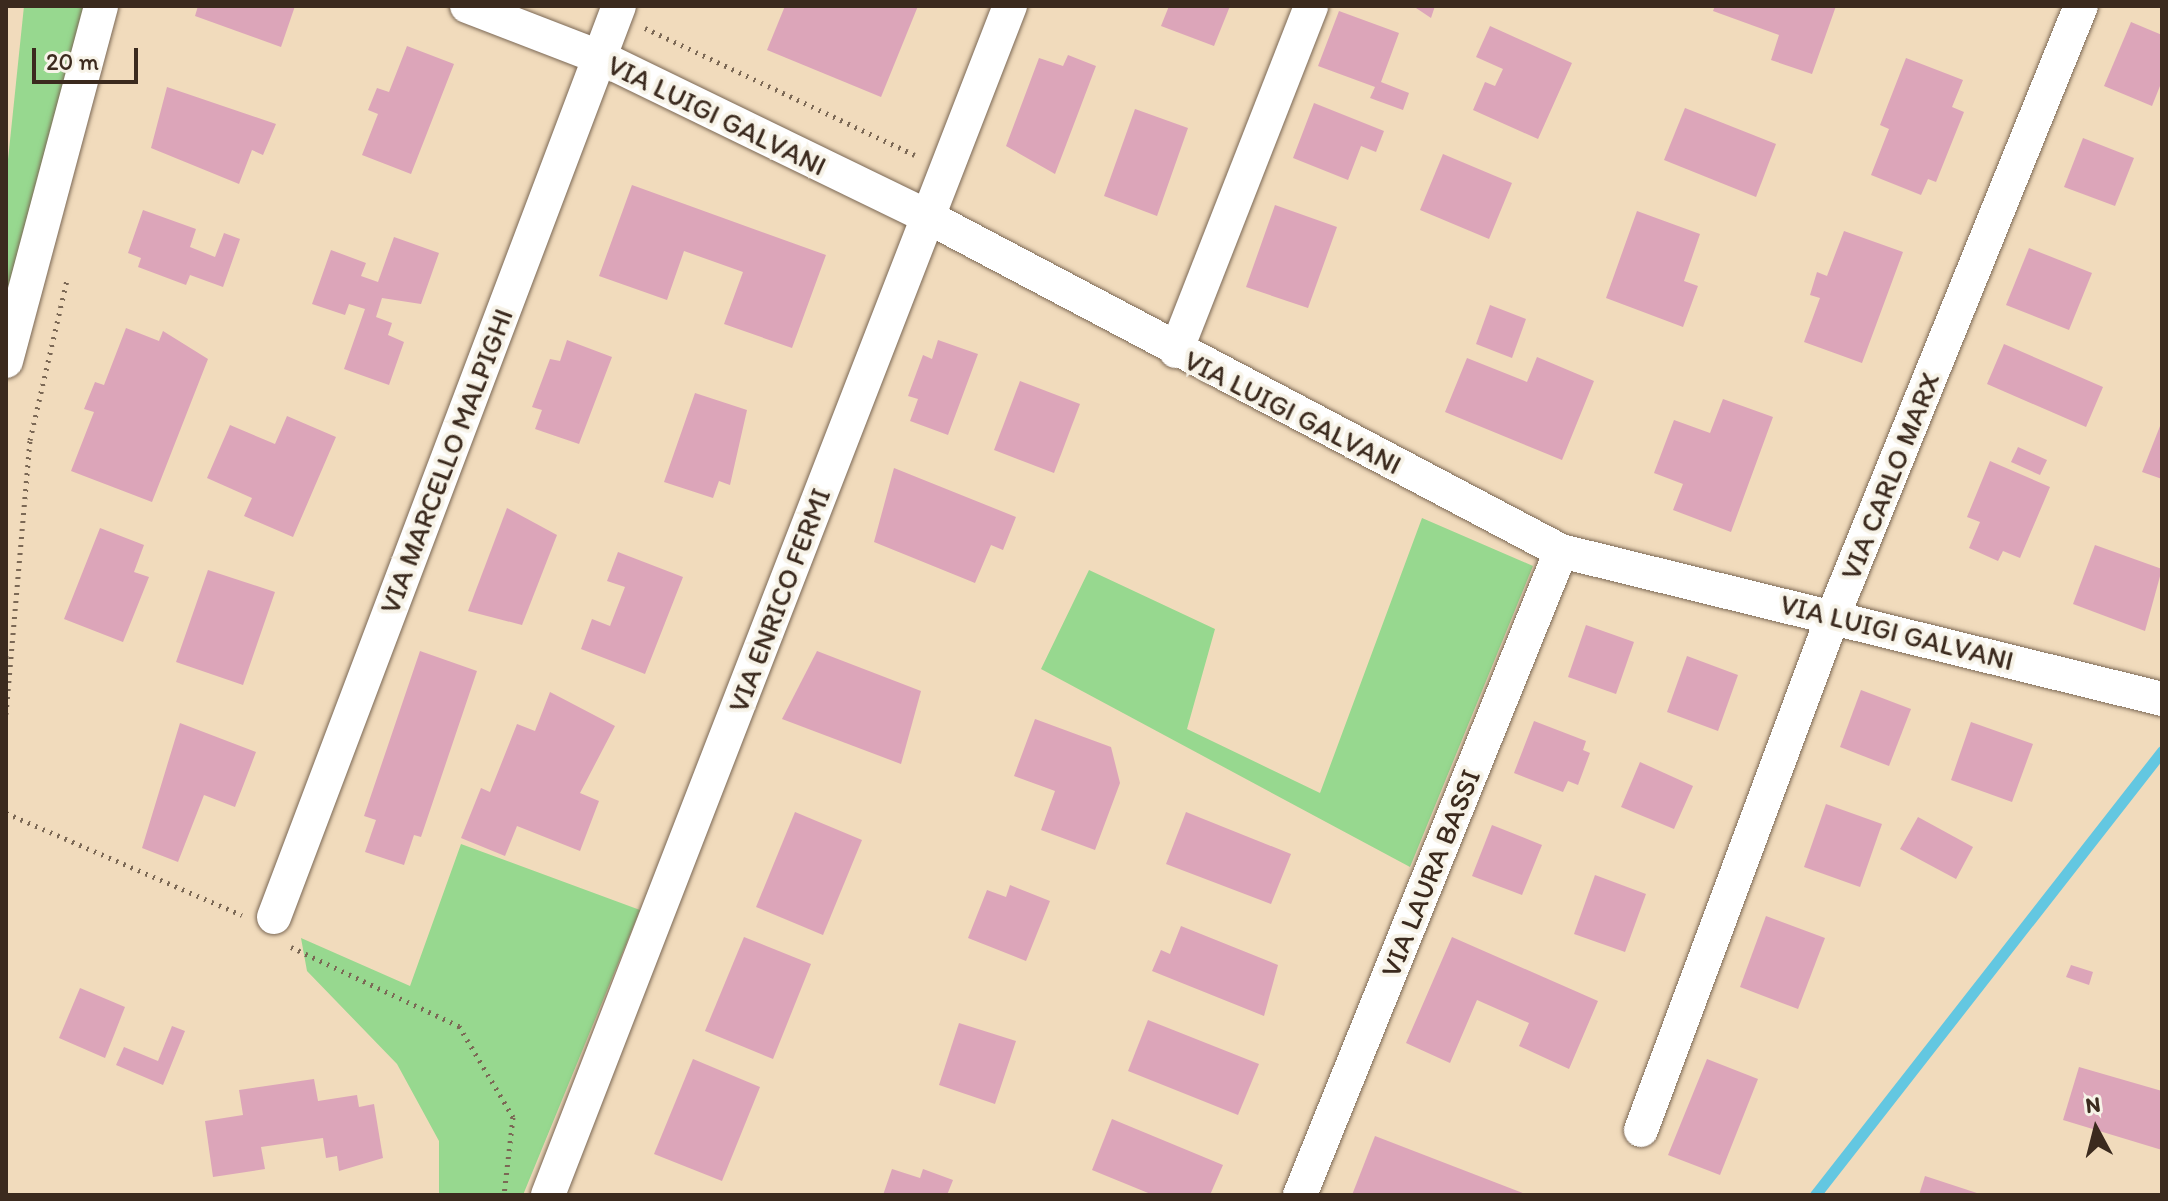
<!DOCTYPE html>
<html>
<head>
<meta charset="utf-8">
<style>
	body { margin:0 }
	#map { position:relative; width:2168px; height:1201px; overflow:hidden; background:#f1dbbc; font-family:Itim,sans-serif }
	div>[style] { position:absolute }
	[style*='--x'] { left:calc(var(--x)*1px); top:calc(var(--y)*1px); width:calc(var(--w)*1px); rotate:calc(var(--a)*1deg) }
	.green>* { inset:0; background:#97d88f }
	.stream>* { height:11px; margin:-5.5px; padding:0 5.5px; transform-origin:5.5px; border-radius:5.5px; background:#63c7e1 }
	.building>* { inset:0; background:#dca5b9 }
	.path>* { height:5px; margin-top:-2.5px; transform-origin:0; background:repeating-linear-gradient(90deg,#7b6855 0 2px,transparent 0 8px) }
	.roads { filter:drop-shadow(0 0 2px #7b6855) drop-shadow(0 0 2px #7b6855) }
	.minor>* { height:34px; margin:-17px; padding:0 17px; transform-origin:17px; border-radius:17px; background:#fff }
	span { translate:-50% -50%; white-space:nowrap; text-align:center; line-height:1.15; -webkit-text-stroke:8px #f7f3e8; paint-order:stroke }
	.street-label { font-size:28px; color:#3b2a1e }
	.frame { position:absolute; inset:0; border:8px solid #3b2a1e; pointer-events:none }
	.north { position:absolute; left:2056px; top:1089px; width:80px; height:80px; -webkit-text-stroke:6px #f7f3e8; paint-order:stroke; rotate:353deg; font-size:22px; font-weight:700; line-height:32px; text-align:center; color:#3b2a1e }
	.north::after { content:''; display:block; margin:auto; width:28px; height:36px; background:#3b2a1e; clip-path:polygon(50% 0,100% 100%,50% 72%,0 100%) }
	.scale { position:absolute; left:32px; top:48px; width:106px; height:36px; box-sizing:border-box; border:4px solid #3b2a1e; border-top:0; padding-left:10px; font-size:24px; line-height:28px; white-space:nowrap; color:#3b2a1e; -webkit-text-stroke:6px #f7f3e8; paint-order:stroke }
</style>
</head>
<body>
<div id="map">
	<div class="green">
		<div style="clip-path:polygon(24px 6px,86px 6px,6px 326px,6px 179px)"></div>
		<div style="clip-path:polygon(1422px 518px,1533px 566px,1410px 867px,1041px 669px,1089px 570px,1215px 629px,1187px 729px,1320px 793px)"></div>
		<div style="clip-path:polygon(461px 844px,640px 910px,523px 1195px,439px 1195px,439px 1141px,397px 1064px,307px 971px,301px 938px,410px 986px)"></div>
	</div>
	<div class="stream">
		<div style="--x:1815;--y:1195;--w:564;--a:-51.99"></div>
	</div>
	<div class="building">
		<div style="clip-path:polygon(198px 6px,295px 6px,281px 47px,195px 16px)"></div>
		<div style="clip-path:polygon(785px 6px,918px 6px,881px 97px,767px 50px)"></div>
		<div style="clip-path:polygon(1169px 6px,1230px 6px,1214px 46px,1161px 26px)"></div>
		<div style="clip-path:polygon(1413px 6px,1435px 6px,1431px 18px)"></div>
		<div style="clip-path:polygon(1715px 6px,1836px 6px,1812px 74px,1771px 60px,1779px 35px,1713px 11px)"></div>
		<div style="clip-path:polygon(1339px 11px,1399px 33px,1381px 82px,1409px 93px,1403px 110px,1370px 98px,1375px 87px,1318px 66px)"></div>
		<div style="clip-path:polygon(2131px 22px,2162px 35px,2162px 81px,2152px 106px,2104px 86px)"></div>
		<div style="clip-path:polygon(1490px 26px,1572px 63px,1538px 139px,1473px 110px,1485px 82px,1495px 86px,1503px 69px,1476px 57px)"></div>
		<div style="clip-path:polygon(407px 46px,454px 64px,411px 174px,362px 155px,378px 114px,368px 110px,377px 88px,389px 92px)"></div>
		<div style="clip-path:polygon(1068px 55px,1096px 66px,1055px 174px,1006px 146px,1039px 58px,1063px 66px)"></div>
		<div style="clip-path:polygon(1906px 58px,1963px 80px,1952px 107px,1964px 112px,1936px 182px,1928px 179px,1921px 195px,1871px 175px,1889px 129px,1880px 125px)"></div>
		<div style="clip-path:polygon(167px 87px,276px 124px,263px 155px,252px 150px,239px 184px,151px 148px)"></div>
		<div style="clip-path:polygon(1314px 103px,1384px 131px,1376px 152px,1361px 146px,1348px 180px,1293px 158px)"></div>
		<div style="clip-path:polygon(1685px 108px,1776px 144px,1756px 197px,1664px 160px)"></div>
		<div style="clip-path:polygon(1135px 109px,1188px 128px,1157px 216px,1104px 196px)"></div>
		<div style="clip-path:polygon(2083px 138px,2134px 158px,2115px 206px,2064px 187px)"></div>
		<div style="clip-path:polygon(1443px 154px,1512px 183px,1489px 239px,1420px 210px)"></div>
		<div style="clip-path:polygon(632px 185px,826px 255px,792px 348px,724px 324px,743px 272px,684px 251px,667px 300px,599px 276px)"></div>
		<div style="clip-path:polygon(1275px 205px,1337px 227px,1308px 308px,1246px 287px)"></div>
		<div style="clip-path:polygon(143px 210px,196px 229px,190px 247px,215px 257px,224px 233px,240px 239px,223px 287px,190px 275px,186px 285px,138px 267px,141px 258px,128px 253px)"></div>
		<div style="clip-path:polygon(1637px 211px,1700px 234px,1684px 281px,1698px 286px,1683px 327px,1606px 298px)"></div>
		<div style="clip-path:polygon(1844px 231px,1903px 252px,1862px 363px,1804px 342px,1820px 298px,1810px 295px,1817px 272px,1827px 276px)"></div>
		<div style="clip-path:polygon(394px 237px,439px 253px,421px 304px,382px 298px,376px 317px,392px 323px,388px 335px,404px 342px,389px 385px,344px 369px,365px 309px,349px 304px,345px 315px,312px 304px,331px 250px,366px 263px,361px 276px,378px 282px)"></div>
		<div style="clip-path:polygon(2029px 248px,2092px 273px,2069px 330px,2006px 305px)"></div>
		<div style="clip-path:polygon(1490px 305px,1526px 319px,1512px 358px,1476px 344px)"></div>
		<div style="clip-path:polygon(126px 328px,159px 341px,163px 331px,208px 359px,152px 502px,71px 471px,94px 412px,84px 409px,95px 382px,104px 385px)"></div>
		<div style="clip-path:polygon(567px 340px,612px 357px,579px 444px,535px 429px,542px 410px,532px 407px,550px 359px,560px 361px)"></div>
		<div style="clip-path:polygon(938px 340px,978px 354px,948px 435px,910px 421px,918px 399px,908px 396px,923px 355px,932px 359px)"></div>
		<div style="clip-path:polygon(2004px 344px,2103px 387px,2086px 427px,1987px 384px)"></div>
		<div style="clip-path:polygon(1537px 357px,1594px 381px,1562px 460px,1445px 412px,1467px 358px,1527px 382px)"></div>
		<div style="clip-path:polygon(1020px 381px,1080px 404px,1054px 473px,994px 450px)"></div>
		<div style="clip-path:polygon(695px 393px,747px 410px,730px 485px,719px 481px,713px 498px,664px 482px)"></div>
		<div style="clip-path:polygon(1723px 399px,1773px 417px,1731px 532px,1673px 510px,1683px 484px,1654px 473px,1674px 420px,1710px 433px)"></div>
		<div style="clip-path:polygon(287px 416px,336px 437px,293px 537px,244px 516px,252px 498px,207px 478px,230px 425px,275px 444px)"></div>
		<div style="clip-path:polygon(2162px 421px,2162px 479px,2142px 472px)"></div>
		<div style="clip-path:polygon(2018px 447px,2047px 460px,2040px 475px,2011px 462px)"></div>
		<div style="clip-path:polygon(1990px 461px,2050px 487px,2020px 558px,2003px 551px,1998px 561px,1969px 548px,1980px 522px,1967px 517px)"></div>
		<div style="clip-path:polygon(894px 468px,1016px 517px,1003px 550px,991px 545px,975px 583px,874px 542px)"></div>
		<div style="clip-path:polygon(507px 508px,557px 535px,522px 625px,468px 611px)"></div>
		<div style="clip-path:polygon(100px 528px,144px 545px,134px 572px,149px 577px,123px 642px,64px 619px)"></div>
		<div style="clip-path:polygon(2095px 545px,2162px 569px,2145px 631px,2073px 604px)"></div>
		<div style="clip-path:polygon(618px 552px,683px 577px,645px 674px,581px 649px,592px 619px,610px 626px,625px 587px,607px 581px)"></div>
		<div style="clip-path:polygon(208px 570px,275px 592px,243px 685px,176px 662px)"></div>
		<div style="clip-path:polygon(1586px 625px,1634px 642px,1616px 694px,1568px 677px)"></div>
		<div style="clip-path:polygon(420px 651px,477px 671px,421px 837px,414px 835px,404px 865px,365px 852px,376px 820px,364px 816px)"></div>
		<div style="clip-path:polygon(817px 651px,921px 691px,901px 764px,782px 719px)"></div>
		<div style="clip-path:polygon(1687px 656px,1738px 675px,1718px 731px,1667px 712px)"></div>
		<div style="clip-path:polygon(1861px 690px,1911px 709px,1889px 766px,1840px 747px)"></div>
		<div style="clip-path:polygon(550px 692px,615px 726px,580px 793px,599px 801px,580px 851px,517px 826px,505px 856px,461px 838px,481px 788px,490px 792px,517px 724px,535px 731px)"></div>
		<div style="clip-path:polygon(1035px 719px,1111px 747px,1120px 783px,1095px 850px,1041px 830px,1055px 791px,1014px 776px)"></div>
		<div style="clip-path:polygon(1534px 721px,1586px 741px,1583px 750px,1590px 753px,1578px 785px,1568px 781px,1563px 792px,1514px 773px)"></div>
		<div style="clip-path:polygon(1971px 722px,2033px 744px,2012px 802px,1951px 780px)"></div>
		<div style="clip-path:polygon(180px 723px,256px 752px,235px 807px,204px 795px,178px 862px,142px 848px)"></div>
		<div style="clip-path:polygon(1640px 762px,1693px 786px,1674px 829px,1621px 807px)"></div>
		<div style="clip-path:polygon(1826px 804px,1882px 824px,1860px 887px,1804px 867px)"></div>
		<div style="clip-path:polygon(795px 812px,862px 840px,823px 935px,756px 907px)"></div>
		<div style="clip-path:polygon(1186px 812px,1291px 854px,1271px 904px,1166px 864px)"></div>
		<div style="clip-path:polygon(1918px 817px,1973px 847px,1956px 879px,1900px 849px)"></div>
		<div style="clip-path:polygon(1492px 825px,1542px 845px,1522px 895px,1472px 876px)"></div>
		<div style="clip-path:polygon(1595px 875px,1646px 894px,1625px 952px,1574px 934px)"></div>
		<div style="clip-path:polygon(1010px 885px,1050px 901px,1026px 961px,968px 938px,987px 890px,1006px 897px)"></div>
		<div style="clip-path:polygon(1766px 916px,1825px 938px,1798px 1009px,1740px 987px)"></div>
		<div style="clip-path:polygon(1181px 926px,1278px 965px,1264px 1016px,1152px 971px,1161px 950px,1170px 954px)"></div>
		<div style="clip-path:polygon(744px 937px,811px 964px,773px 1059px,705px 1031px)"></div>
		<div style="clip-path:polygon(1452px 937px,1598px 1001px,1569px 1069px,1519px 1046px,1529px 1023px,1477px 1000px,1450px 1063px,1406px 1043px)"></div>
		<div style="clip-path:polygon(2071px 965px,2093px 972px,2089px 985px,2066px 977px)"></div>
		<div style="clip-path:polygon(80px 988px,125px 1007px,105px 1058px,59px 1038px)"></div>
		<div style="clip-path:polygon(1148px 1020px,1259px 1064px,1238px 1115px,1128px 1071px)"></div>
		<div style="clip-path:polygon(959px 1023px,1016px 1041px,995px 1104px,939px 1085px)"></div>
		<div style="clip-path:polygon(172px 1026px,185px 1031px,163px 1085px,116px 1065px,124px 1047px,158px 1061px)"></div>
		<div style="clip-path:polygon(693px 1059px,760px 1087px,722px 1181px,654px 1154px)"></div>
		<div style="clip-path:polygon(1707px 1059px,1758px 1079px,1720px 1175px,1668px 1155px)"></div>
		<div style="clip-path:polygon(2079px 1067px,2162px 1091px,2162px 1150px,2063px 1120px)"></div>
		<div style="clip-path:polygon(314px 1079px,318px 1101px,357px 1095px,359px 1107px,374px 1104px,383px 1158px,339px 1171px,337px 1156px,326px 1158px,323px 1138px,261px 1147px,265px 1169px,213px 1177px,205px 1121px,243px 1115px,239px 1090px)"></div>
		<div style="clip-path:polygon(1112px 1119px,1223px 1165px,1210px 1195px,1153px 1195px,1092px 1170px)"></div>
		<div style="clip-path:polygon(1375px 1136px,1528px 1195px,1352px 1195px)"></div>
		<div style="clip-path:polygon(892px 1169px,920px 1178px,923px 1169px,953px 1180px,947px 1195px,883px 1195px)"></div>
		<div style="clip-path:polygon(1925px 1176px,1980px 1194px,1980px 1195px,1919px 1195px)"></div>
	</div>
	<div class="path">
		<div style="--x:645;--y:28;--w:298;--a:25.2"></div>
		<div style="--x:6;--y:714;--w:275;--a:-85"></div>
		<div style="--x:30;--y:440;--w:164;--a:-77"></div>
		<div style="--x:6;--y:813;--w:257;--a:23.4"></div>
		<div style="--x:291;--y:947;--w:186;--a:25.2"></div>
		<div style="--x:459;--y:1026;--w:106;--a:59.3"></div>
		<div style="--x:513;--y:1117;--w:79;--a:96.6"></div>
	</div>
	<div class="roads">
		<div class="minor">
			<div style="--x:467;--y:6;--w:142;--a:21.1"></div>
			<div style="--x:599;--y:57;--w:366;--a:25.9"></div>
			<div style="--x:928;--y:217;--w:716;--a:27.82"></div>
			<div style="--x:1561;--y:551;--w:619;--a:13.83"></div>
			<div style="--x:1176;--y:351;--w:370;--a:-68.6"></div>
			<div style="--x:6;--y:361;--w:367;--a:-75"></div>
			<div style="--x:274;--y:917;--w:974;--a:-69.26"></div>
			<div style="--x:1641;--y:1130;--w:549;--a:-69.52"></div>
			<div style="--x:1833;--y:616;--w:658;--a:-67.88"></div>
			<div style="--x:548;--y:1195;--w:1276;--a:-68.77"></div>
			<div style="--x:1300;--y:1195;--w:695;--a:-67.94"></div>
		</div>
	</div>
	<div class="street-label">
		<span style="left:717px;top:115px;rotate:26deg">VIA LUIGI GALVANI</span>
		<span style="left:1293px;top:412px;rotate:27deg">VIA LUIGI GALVANI</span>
		<span style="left:446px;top:461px;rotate:-69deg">VIA MARCELLO MALPIGHI</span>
		<span style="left:1890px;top:476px;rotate:-68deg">VIA CARLO MARX</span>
		<span style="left:779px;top:600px;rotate:-69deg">VIA ENRICO FERMI</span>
		<span style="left:1897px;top:632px;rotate:14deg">VIA LUIGI GALVANI</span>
		<span style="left:1430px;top:873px;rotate:-68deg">VIA LAURA BASSI</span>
	</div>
	<div class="frame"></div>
	<div class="north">N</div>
	<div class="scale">20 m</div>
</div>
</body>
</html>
